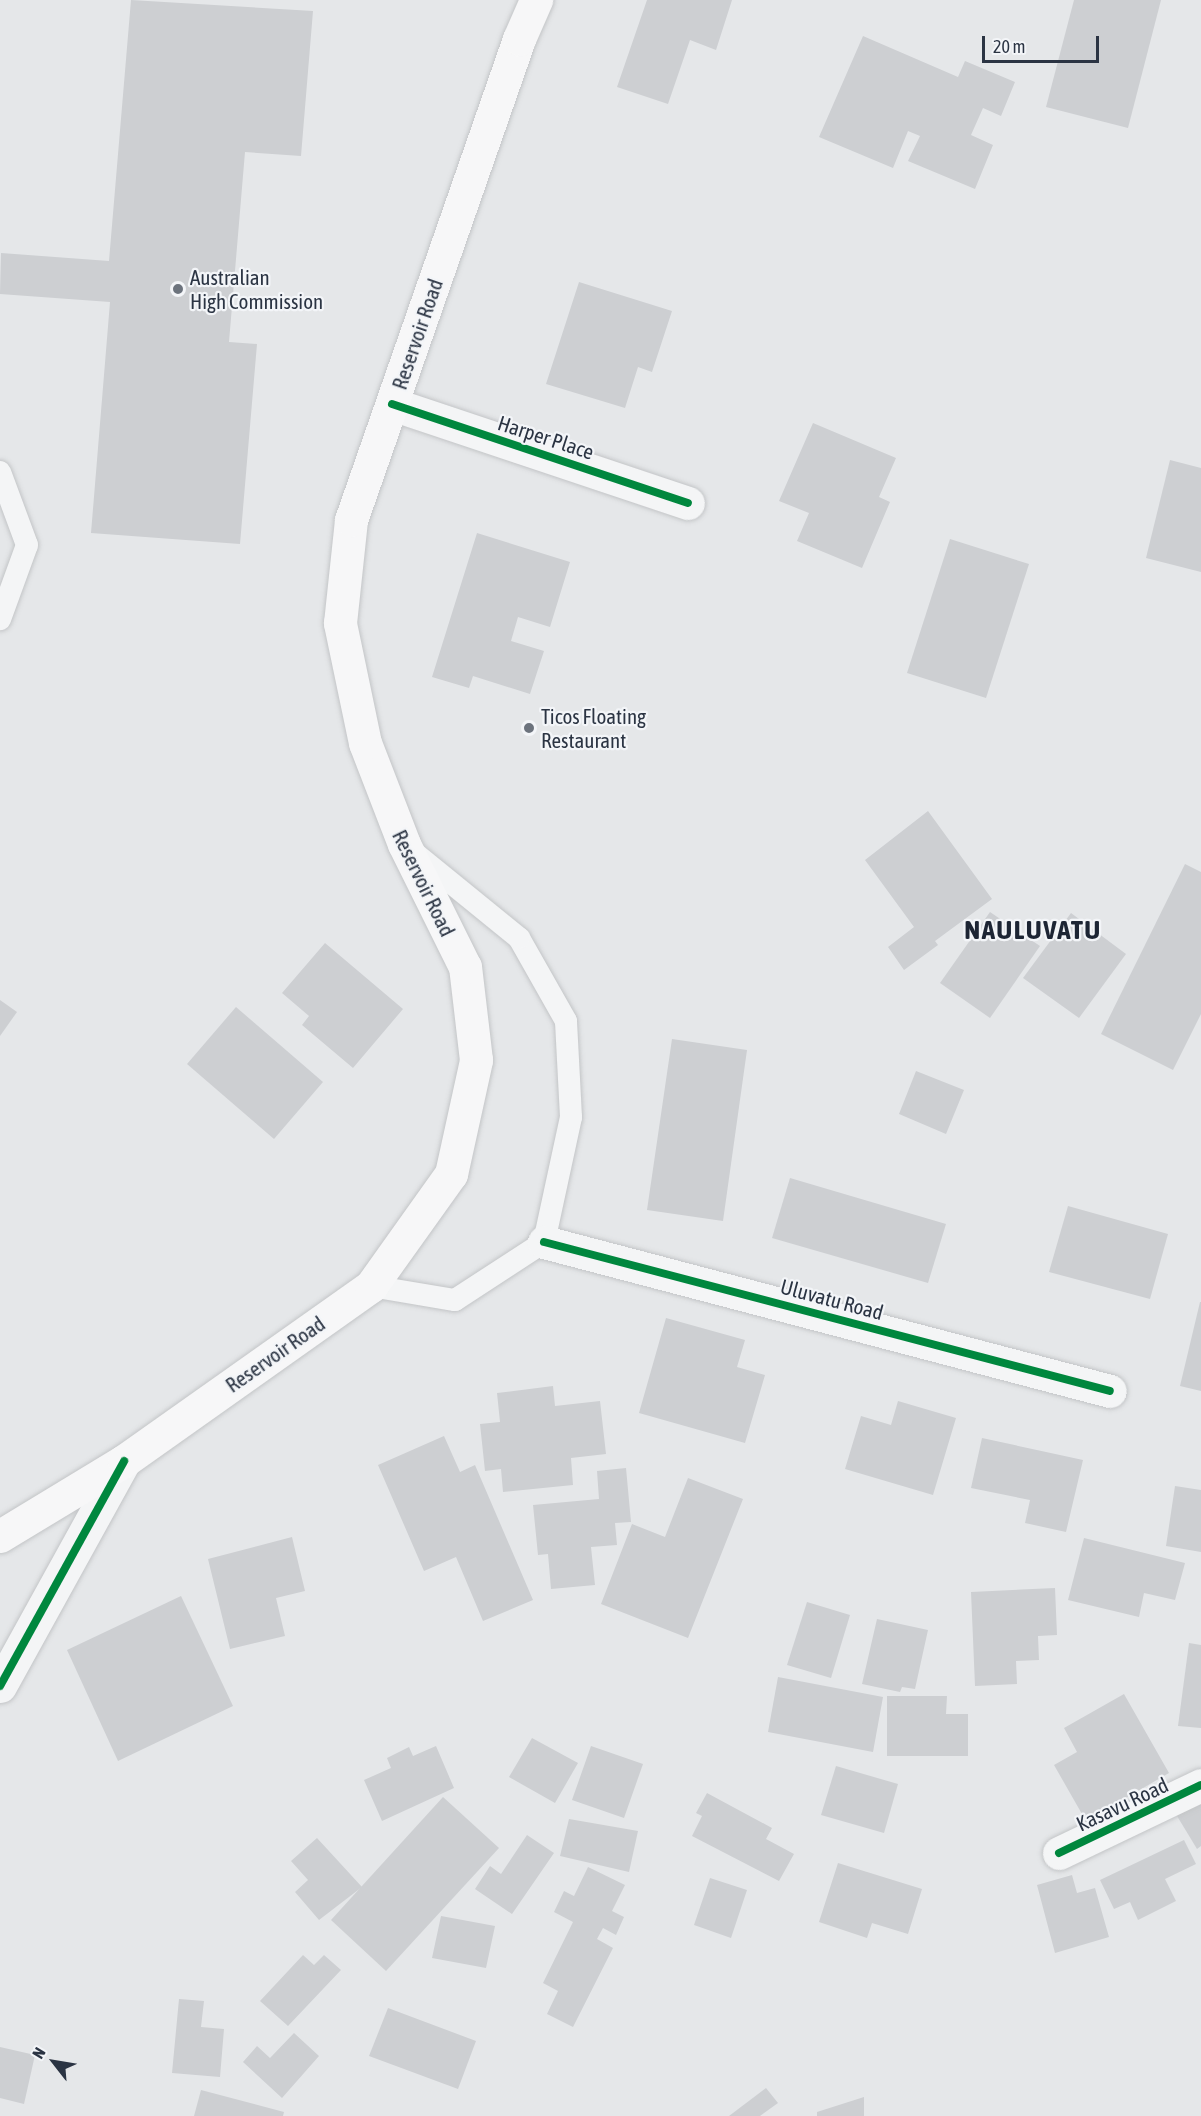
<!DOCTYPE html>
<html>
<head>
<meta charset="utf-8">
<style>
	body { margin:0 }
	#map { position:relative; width:1201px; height:2116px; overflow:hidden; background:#e5e7e9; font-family:"Asap Condensed",sans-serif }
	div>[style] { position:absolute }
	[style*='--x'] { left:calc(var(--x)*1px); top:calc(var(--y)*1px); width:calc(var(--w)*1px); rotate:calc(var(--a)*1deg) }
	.building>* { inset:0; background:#cdcfd2 }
	.roads { filter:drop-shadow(0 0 2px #c3c5c7) drop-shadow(0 0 2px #c3c5c7) }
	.service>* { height:22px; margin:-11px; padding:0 11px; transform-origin:11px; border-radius:11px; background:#f4f5f6 }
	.minor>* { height:33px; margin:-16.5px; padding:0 16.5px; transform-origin:16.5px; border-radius:16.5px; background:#f4f5f6 }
	.trunk>* { height:33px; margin:-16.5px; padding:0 16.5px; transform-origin:16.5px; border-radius:16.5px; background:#f7f7f8 }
	.cycleway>* { height:8px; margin:-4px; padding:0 4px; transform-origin:4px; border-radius:4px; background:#00873e }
	.dots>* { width:16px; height:16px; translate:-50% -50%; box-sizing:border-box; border:3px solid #f3f5f8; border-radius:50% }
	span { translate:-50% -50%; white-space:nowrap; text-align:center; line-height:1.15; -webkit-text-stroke:4.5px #f3f5f8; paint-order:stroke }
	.poi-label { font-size:21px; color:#2b3443 }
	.left { translate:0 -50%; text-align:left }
	.street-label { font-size:21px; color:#2b3443 }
	.district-label { font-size:27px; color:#1d2534; font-weight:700; letter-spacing:1.5px }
	.north { position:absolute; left:24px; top:2032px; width:60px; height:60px; -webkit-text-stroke:4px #f3f5f8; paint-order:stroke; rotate:301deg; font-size:16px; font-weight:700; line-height:24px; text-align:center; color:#2b3443 }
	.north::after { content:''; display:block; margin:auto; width:21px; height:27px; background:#2b3443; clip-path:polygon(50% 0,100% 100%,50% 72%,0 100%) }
	.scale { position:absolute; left:982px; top:36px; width:117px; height:27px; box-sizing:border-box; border:3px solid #2b3443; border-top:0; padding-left:8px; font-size:18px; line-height:21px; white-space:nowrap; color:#2b3443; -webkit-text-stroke:4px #f3f5f8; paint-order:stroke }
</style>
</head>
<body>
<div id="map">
	<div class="building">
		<div style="clip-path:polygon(131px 0,313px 11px,301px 156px,245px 152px,229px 342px,257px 344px,240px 544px,91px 533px,110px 302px,0 294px,1px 253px,109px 261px)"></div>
		<div style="clip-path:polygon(647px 0,732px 0,716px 50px,690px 40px,668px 104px,617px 87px)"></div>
		<div style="clip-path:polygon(1074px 0,1161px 0,1128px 128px,1046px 107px)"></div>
		<div style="clip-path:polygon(863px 36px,958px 77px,965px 61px,1015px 82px,1001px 116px,983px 108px,971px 135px,993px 145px,975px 189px,908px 161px,920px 136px,908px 131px,893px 168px,819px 137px)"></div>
		<div style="clip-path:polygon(579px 282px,672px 311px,652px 372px,638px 367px,625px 408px,546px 384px)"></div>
		<div style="clip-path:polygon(813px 423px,896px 458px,879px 497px,890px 502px,862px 568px,797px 541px,809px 513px,779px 501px)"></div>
		<div style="clip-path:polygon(1170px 460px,1201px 468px,1201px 572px,1146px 558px)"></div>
		<div style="clip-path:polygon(477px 533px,570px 562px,550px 627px,518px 617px,511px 641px,544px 651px,530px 694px,473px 676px,469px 688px,432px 677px)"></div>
		<div style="clip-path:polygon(950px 539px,1029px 564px,986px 698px,907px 673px)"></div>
		<div style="clip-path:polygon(928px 811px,992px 899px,935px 941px,938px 945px,904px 970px,888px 947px,914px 927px,865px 860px)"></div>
		<div style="clip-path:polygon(1185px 864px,1201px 872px,1201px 1014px,1173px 1070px,1101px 1034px)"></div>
		<div style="clip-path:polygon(990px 912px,1040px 946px,990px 1018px,940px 983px)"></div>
		<div style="clip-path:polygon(1071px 913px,1126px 954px,1079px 1018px,1023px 978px)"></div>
		<div style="clip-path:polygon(325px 943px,403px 1009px,353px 1068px,302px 1025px,309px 1016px,282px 993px)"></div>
		<div style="clip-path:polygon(0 1000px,17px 1012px,0 1036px)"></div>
		<div style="clip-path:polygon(236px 1007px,323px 1082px,274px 1139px,187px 1064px)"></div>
		<div style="clip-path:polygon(672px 1039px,747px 1050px,723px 1221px,647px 1210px)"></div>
		<div style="clip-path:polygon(916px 1071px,964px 1090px,946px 1134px,899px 1114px)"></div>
		<div style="clip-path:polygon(790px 1178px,946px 1224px,928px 1283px,772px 1238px)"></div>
		<div style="clip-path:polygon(1068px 1206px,1168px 1234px,1150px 1299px,1049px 1272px)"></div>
		<div style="clip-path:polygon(1200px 1302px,1201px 1302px,1201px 1391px,1180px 1386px)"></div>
		<div style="clip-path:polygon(666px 1318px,745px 1340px,737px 1367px,765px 1375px,745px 1443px,639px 1413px)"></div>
		<div style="clip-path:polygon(553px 1386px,555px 1406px,600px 1401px,606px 1454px,571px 1458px,573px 1485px,503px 1492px,501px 1469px,485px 1471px,480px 1424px,500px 1422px,497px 1393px)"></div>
		<div style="clip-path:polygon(898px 1401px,956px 1418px,933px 1495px,845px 1469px,861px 1416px,891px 1425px)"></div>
		<div style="clip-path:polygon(444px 1436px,460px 1472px,475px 1465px,533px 1600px,483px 1621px,456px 1557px,424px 1571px,378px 1465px)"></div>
		<div style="clip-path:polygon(982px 1438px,1083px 1460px,1066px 1532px,1025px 1523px,1030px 1500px,971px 1488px)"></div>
		<div style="clip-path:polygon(626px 1468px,631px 1522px,615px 1523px,617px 1545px,591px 1547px,595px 1585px,551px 1589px,548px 1554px,538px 1555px,533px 1505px,599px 1499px,597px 1471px)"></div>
		<div style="clip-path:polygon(688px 1478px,743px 1499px,688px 1638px,601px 1604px,632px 1524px,665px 1537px)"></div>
		<div style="clip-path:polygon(1175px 1486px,1201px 1490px,1201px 1552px,1166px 1546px)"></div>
		<div style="clip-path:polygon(292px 1537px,305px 1591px,276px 1598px,285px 1636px,230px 1649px,208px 1559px)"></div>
		<div style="clip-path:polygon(1084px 1538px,1185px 1563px,1175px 1600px,1144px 1593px,1139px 1617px,1068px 1600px)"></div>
		<div style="clip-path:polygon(1055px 1588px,1057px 1635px,1038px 1636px,1039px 1660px,1016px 1661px,1017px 1684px,975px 1686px,971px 1592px)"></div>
		<div style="clip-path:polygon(181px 1596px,233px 1706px,118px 1761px,67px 1650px)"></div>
		<div style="clip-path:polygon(807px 1602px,850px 1615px,831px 1678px,787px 1665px)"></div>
		<div style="clip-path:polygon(877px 1619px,928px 1630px,915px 1689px,902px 1687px,900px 1692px,862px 1684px)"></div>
		<div style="clip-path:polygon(1189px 1643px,1201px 1645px,1201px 1728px,1178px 1726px)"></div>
		<div style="clip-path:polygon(778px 1677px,883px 1697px,873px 1752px,768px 1732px)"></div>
		<div style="clip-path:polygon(1124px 1694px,1169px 1773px,1086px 1821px,1054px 1765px,1077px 1752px,1064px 1728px)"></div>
		<div style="clip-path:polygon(887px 1696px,947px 1696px,946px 1714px,968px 1714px,968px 1756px,887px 1756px)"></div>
		<div style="clip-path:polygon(532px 1738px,578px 1763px,555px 1803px,509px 1777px)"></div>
		<div style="clip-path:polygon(436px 1746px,454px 1788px,382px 1821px,364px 1780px,391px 1768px,387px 1758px,409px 1747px,413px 1756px)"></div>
		<div style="clip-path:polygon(591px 1746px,643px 1764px,624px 1818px,572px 1800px)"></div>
		<div style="clip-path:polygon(836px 1766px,898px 1784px,884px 1833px,821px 1815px)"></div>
		<div style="clip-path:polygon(1201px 1789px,1201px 1846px,1197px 1849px,1171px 1806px)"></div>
		<div style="clip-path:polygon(707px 1793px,772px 1828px,766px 1839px,794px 1854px,779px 1881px,692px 1836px,702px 1816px,696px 1813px)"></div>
		<div style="clip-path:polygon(443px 1797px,499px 1848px,386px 1971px,331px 1920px)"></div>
		<div style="clip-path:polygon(569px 1819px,638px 1831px,629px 1872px,560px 1856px)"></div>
		<div style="clip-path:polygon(527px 1835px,554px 1853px,512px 1914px,475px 1889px,490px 1866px,501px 1874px)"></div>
		<div style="clip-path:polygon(317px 1838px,362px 1887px,319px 1920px,295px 1892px,308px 1880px,291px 1861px)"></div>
		<div style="clip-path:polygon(1184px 1840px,1196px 1864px,1165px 1879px,1176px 1901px,1138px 1920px,1130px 1902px,1114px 1909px,1100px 1880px)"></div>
		<div style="clip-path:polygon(838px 1863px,922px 1889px,908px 1934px,872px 1923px,867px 1938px,819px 1922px)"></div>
		<div style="clip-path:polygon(588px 1867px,625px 1885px,612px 1911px,624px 1917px,616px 1935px,603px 1928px,597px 1939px,613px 1948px,573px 2027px,547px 2014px,558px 1991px,543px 1983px,573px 1922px,554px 1912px,564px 1891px,574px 1896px)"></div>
		<div style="clip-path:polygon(1072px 1875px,1077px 1893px,1095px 1888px,1109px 1937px,1055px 1953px,1037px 1885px)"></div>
		<div style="clip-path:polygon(710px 1878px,747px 1890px,731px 1938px,694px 1925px)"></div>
		<div style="clip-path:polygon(441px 1916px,495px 1926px,486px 1968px,432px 1958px)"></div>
		<div style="clip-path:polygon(303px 1955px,314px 1965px,324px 1955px,341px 1970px,288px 2026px,260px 2001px)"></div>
		<div style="clip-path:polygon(179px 1999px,204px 2001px,201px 2027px,224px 2029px,220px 2077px,172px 2073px)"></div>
		<div style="clip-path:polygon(388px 2008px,476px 2041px,458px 2089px,369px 2056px)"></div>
		<div style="clip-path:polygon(294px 2033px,319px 2056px,282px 2098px,243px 2062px,257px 2046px,270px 2058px)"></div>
		<div style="clip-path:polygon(0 2047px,35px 2055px,24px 2104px,0 2098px)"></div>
		<div style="clip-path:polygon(766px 2088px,778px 2103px,760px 2116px,729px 2116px)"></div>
		<div style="clip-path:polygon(201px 2090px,284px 2112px,283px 2116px,194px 2116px)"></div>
		<div style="clip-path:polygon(864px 2097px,864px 2116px,817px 2116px,817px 2112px)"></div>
	</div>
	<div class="roads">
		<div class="service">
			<div style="--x:0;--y:472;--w:78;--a:69.7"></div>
			<div style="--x:27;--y:545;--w:79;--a:110"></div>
			<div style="--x:371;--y:1286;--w:85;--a:9.5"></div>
			<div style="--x:455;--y:1300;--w:106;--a:-33.1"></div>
			<div style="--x:544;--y:1242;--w:128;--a:-77.8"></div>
			<div style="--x:571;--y:1117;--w:96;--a:-93"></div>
			<div style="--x:566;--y:1021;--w:95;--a:-119.5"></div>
			<div style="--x:519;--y:938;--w:138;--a:-140.9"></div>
		</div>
		<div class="minor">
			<div style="--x:392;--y:404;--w:312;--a:18.5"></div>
			<div style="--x:544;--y:1242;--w:585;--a:14.75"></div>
			<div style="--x:0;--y:1686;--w:257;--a:-61.1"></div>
			<div style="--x:1059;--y:1853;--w:157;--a:-25.6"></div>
		</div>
		<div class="trunk">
			<div style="--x:0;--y:1536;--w:145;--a:-31.2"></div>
			<div style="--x:124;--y:1461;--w:303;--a:-35.3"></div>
			<div style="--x:371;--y:1286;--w:138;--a:-54.5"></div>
			<div style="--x:451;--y:1174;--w:117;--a:-77.6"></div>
			<div style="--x:476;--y:1060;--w:94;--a:-96.7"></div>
			<div style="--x:465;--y:967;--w:137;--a:-116.4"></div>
			<div style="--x:404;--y:844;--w:108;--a:-111.1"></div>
			<div style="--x:365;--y:743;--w:123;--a:-101.8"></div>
			<div style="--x:340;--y:623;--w:104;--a:-83.9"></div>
			<div style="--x:351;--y:520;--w:509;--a:-70.75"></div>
			<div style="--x:519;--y:39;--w:43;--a:-66.4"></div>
		</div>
	</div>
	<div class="cycleway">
		<div style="--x:392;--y:404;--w:312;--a:18.5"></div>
		<div style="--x:544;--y:1242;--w:585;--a:14.75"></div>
		<div style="--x:0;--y:1686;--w:257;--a:-61.1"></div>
		<div style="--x:1059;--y:1853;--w:157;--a:-25.6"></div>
	</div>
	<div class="dots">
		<div style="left:178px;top:289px;background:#6c737d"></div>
		<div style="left:529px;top:728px;background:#6c737d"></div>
	</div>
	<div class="poi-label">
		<span class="left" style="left:190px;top:289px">Australian<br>High Commission</span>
		<span class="left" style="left:541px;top:728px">Ticos Floating<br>Restaurant</span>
	</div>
	<div class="street-label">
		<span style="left:417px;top:334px;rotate:-71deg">Reservoir Road</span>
		<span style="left:546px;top:437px;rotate:18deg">Harper Place</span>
		<span style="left:424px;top:883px;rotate:64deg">Reservoir Road</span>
		<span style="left:832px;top:1299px;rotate:15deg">Uluvatu Road</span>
		<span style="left:275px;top:1354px;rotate:-35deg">Reservoir Road</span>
		<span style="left:1122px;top:1804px;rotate:-25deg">Kasavu Road</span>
	</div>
	<div class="district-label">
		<span style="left:1033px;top:930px">NAULUVATU</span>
	</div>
	<div class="north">N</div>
	<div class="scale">20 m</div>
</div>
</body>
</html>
